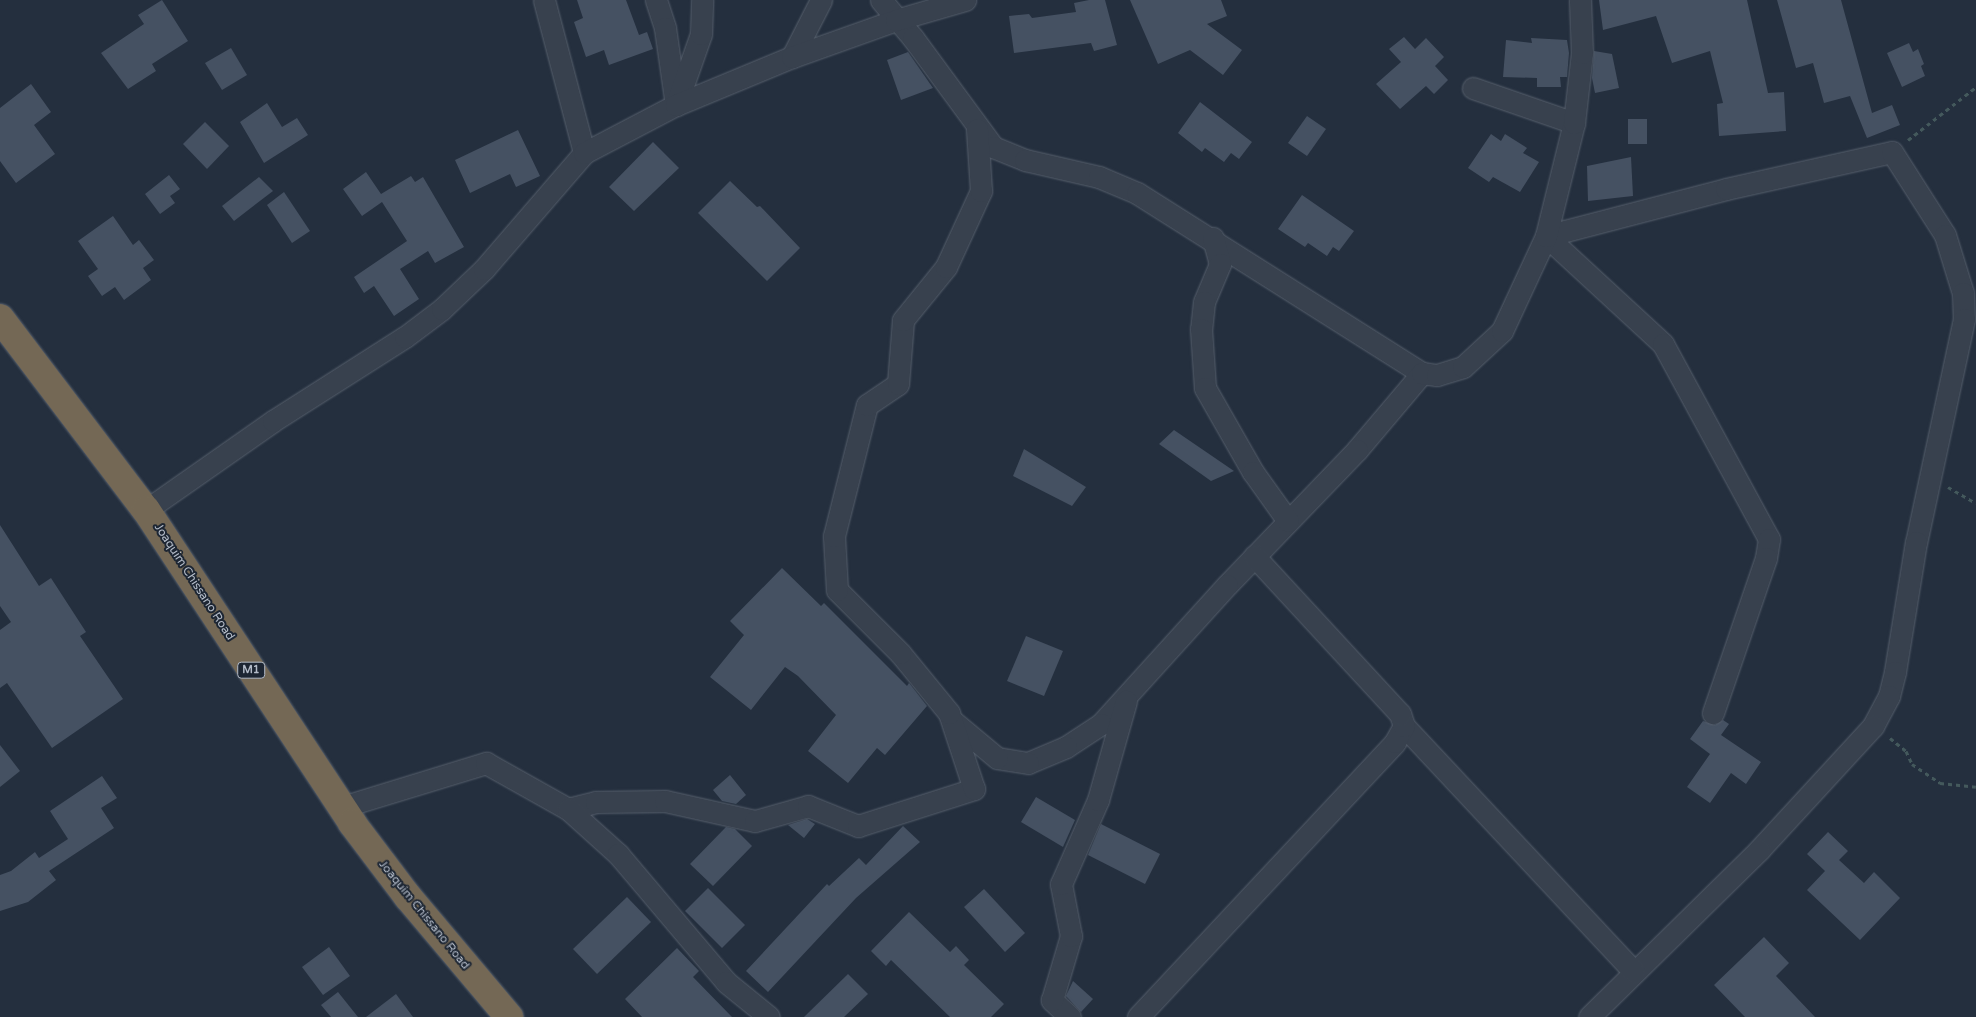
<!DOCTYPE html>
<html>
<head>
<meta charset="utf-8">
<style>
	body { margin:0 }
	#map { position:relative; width:1976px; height:1017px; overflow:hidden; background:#242f3e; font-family:"Varela Round",sans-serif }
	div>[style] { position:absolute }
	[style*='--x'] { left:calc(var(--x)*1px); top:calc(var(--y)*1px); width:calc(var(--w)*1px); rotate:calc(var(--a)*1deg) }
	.building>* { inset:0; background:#455162 }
	.path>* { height:3px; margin-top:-1.5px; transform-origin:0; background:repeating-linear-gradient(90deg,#44595c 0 4px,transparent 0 8px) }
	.roads { filter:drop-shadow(0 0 1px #565f6c) drop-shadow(0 0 1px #565f6c) }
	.street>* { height:21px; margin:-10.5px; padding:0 10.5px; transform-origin:10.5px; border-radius:10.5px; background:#38414e }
	.highway>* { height:28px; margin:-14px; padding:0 14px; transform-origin:14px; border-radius:14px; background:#746855 }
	span { translate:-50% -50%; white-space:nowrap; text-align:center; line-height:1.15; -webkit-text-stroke:4px #1d2633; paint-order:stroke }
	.shield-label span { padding:1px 4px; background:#1d2633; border:1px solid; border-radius:4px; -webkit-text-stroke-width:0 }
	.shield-label { font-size:11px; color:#b4bcc9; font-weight:700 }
	.street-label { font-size:12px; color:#b4bcc9 }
</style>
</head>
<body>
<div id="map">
	<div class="building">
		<div style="clip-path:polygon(162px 0,188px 41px,152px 64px,156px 71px,128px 89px,101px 53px,144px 24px,138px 15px)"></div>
		<div style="clip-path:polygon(577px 0,626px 0,639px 35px,647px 32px,653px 49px,609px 65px,604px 50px,586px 57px,574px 22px,583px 18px)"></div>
		<div style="clip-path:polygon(1089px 0,1105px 0,1117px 45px,1094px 51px,1091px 43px,1014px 53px,1009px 16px,1029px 14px,1032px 18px,1076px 12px,1074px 3px)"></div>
		<div style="clip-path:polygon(1130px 0,1221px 0,1227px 16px,1207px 24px,1242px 50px,1223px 75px,1190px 50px,1158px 64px)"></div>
		<div style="clip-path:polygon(1599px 0,1747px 0,1768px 93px,1784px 92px,1786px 131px,1719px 136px,1717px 104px,1723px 103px,1710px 51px,1672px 63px,1656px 16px,1603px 30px)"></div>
		<div style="clip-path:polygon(1777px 0,1841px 0,1872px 113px,1892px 105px,1900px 125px,1867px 138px,1850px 96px,1824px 103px,1813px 63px,1796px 68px)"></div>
		<div style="clip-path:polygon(1404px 37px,1415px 49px,1426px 38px,1444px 57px,1435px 66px,1448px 80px,1434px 94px,1426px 86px,1400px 109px,1376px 84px,1401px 62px,1389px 49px)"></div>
		<div style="clip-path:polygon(1531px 38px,1567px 40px,1569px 53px,1567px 77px,1560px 77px,1561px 87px,1537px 87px,1537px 78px,1503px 77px,1506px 40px,1532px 43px)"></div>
		<div style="clip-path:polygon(1909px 43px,1913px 52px,1918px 49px,1924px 64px,1921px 66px,1925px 76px,1902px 87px,1887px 53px)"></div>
		<div style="clip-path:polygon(231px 48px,247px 75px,222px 90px,205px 63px)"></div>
		<div style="clip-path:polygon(1594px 51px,1612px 54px,1619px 88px,1595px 93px,1592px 78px)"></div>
		<div style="clip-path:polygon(908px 52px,933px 88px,901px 100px,887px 60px)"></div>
		<div style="clip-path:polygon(31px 84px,51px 112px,34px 125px,55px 154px,16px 183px,0 161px,0 108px)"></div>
		<div style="clip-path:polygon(1200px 102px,1252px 142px,1239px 159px,1231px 153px,1224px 162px,1205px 148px,1202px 152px,1178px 133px)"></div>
		<div style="clip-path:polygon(267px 103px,282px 127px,297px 118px,308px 135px,264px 163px,240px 122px)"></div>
		<div style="clip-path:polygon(1307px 116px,1326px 129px,1307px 156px,1288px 143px)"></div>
		<div style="clip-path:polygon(1628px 119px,1647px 119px,1647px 144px,1628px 144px)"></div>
		<div style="clip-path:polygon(205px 122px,229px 146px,207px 169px,183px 144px)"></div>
		<div style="clip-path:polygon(518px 130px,540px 176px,516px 187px,510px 174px,470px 193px,455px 160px)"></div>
		<div style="clip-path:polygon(1491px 134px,1501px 141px,1505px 134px,1527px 148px,1523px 153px,1539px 162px,1520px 192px,1493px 177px,1489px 182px,1468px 168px)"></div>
		<div style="clip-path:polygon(653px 142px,679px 168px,634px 211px,609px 187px)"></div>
		<div style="clip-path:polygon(1631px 157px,1633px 196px,1588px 201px,1587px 166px)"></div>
		<div style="clip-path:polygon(366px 172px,381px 194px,411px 176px,415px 182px,423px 177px,464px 247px,435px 263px,428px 251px,400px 269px,419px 299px,394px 316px,374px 286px,364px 293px,354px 277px,407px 241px,382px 202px,362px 216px,343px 189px)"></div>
		<div style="clip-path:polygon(169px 175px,180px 189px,170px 196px,175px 203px,160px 214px,145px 194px)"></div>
		<div style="clip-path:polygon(259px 177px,273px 191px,234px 221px,222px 206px)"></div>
		<div style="clip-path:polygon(730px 181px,757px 207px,760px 206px,800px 248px,767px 281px,698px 213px)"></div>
		<div style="clip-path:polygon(284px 192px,310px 231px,292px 243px,267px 205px)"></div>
		<div style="clip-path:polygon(1302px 195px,1354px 231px,1339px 251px,1333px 247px,1327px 256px,1308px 243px,1305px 247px,1278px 229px)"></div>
		<div style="clip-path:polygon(113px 216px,133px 245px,139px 240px,154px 260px,143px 268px,151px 280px,124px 300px,115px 287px,102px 296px,88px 276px,98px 269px,78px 241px)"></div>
		<div style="clip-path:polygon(1174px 430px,1234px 471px,1211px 481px,1159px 444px)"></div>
		<div style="clip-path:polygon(1024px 449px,1086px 487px,1072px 506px,1013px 476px)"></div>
		<div style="clip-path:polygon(0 525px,39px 586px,51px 578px,86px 632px,80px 636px,123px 699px,52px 748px,7px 683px,0 688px,0 630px,11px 622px,0 606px)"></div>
		<div style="clip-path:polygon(782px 568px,821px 606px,824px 603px,907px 686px,909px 683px,927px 706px,885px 755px,877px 748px,848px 783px,808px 751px,836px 715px,798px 676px,785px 667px,751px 710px,710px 677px,744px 635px,730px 621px)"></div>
		<div style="clip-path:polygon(1026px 636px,1063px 651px,1044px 696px,1007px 681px)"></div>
		<div style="clip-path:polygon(1723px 720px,1729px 724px,1721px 735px,1761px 762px,1746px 784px,1731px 773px,1710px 803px,1687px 787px,1710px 754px,1690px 739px,1703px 721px,1715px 725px)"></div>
		<div style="clip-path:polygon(0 745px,20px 771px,0 787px)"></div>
		<div style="clip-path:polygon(730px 775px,746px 795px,736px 804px,722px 801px,713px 790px)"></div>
		<div style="clip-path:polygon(102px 776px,117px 798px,101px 808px,114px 828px,49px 871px,56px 880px,28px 902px,0 911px,0 875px,11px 871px,35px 852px,39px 858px,68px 839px,50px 811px)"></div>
		<div style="clip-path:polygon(1036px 797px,1075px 820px,1063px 847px,1021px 822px)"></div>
		<div style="clip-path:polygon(807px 819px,815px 824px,804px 838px,788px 825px)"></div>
		<div style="clip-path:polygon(1101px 824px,1160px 854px,1145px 884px,1088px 855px)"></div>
		<div style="clip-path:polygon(903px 826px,920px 842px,856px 898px,768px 992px,746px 971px,827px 884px,829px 886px,859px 858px,866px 865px)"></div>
		<div style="clip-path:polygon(726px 827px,735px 829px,752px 846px,713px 886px,690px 864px)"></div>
		<div style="clip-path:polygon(1828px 832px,1848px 851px,1839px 860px,1864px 883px,1874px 872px,1900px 898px,1860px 940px,1807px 890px,1825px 871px,1807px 854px)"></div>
		<div style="clip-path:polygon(708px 888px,745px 925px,722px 948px,685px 911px)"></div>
		<div style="clip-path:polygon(984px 889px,1025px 933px,1005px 952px,964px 907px)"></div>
		<div style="clip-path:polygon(627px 897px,651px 922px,597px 974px,573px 949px)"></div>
		<div style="clip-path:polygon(909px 912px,950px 952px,956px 946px,969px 960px,964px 965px,1004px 1004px,991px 1017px,950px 1017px,891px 960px,886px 966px,871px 951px)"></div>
		<div style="clip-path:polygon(1764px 937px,1789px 963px,1776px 976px,1815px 1017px,1745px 1017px,1714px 985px)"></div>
		<div style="clip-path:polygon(329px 947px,350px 976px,323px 995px,302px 967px)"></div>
		<div style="clip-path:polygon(677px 948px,699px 971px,693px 977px,732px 1017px,642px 1017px,625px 999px)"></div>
		<div style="clip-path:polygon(848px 974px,868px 994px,844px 1017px,804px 1017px)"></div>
		<div style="clip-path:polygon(1073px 981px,1093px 999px,1081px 1012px,1066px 996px)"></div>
		<div style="clip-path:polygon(338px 992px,358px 1017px,331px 1017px,321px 1005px)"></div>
		<div style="clip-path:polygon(396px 994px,413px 1017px,366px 1017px)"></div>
	</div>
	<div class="path">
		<div style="--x:1908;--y:140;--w:86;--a:-37.9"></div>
		<div style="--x:1948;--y:487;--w:32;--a:30"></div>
		<div style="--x:1890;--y:738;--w:21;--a:39"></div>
		<div style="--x:1906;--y:751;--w:14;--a:65"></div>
		<div style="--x:1912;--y:764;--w:34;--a:34"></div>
		<div style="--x:1940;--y:783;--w:36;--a:6"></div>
	</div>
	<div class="roads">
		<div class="street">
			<div style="--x:544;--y:0;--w:158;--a:75.3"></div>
			<div style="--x:656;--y:0;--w:29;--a:72"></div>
			<div style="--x:665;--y:28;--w:78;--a:81.9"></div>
			<div style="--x:676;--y:105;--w:75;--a:-70.6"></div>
			<div style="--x:701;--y:34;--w:34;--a:-88"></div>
			<div style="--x:881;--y:0;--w:50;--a:49.9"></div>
			<div style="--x:913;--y:38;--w:135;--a:53.7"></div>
			<div style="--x:993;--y:147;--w:35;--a:22"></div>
			<div style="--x:1025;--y:160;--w:76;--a:12.9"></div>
			<div style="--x:1099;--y:177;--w:41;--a:22.8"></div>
			<div style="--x:1137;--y:193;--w:337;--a:32.3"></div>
			<div style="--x:1422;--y:373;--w:101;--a:130.2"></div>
			<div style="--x:1357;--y:450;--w:187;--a:133.9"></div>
			<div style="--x:1227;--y:585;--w:188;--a:132.2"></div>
			<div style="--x:1101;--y:724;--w:42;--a:146.7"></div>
			<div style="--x:1066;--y:747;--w:41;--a:157.2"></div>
			<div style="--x:1028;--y:763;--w:31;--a:-171"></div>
			<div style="--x:997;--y:758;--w:55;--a:-140.2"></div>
			<div style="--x:792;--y:57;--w:64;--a:-63"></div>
			<div style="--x:1473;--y:88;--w:107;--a:19.1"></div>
			<div style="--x:1546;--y:236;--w:186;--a:-14.6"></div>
			<div style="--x:1726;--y:189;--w:170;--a:-12.6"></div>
			<div style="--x:1892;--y:152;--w:98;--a:57.4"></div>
			<div style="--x:1945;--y:235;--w:61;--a:72.8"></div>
			<div style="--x:1963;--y:293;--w:26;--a:88"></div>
			<div style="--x:1964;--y:319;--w:228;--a:102.1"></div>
			<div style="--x:1916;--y:542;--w:132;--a:99.2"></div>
			<div style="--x:1895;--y:672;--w:25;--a:104"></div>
			<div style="--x:1889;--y:696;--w:34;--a:118"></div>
			<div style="--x:1873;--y:726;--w:168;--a:132.6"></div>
			<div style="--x:1759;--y:850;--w:238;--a:135.5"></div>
			<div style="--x:1546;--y:236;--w:159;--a:42.7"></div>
			<div style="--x:1663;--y:344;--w:222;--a:61.5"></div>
			<div style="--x:1769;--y:539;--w:19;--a:99"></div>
			<div style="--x:1766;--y:558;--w:164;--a:108.9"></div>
			<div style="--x:1213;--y:238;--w:27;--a:75"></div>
			<div style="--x:1220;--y:264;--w:41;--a:112.8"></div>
			<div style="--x:1204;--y:302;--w:27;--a:96"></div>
			<div style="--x:1201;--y:329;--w:59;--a:86.1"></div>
			<div style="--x:1205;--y:388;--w:97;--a:60.3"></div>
			<div style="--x:1253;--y:472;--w:60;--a:54.5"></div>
			<div style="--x:1422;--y:373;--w:15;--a:8"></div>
			<div style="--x:1437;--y:375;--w:27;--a:-17"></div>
			<div style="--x:1463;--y:367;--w:53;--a:-42.7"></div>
			<div style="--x:1502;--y:331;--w:105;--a:-65.1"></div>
			<div style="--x:1546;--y:236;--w:116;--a:-76.1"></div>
			<div style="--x:1574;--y:123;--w:70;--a:-83.5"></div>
			<div style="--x:1582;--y:53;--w:53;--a:-92.2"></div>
			<div style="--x:146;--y:510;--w:155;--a:-35"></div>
			<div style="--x:273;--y:421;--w:156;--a:-32.5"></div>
			<div style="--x:405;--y:337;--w:46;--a:-37.1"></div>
			<div style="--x:442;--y:309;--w:58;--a:-43.6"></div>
			<div style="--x:484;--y:269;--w:153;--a:-49.2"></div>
			<div style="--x:584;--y:153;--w:104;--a:-27.6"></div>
			<div style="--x:676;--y:105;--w:126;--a:-22.5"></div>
			<div style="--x:792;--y:57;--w:110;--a:-19.6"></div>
			<div style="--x:896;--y:20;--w:72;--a:-16.2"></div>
			<div style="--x:1404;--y:726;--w:337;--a:46.9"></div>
			<div style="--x:342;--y:807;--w:151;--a:-17"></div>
			<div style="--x:486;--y:763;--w:94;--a:29.3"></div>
			<div style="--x:568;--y:809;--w:29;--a:-14"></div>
			<div style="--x:596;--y:802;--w:69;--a:-0.8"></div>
			<div style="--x:665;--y:801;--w:92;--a:12.5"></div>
			<div style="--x:755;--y:821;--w:55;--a:-15.8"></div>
			<div style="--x:808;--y:806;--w:54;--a:21.8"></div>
			<div style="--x:858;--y:826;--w:122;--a:-17.7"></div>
			<div style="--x:974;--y:789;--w:80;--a:-108.2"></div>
			<div style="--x:949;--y:713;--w:77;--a:-129.2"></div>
			<div style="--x:900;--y:653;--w:89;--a:-135"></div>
			<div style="--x:837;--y:590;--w:54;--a:-93.2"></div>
			<div style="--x:834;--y:536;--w:135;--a:-75.9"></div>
			<div style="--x:867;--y:405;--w:37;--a:-34"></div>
			<div style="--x:898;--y:384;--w:64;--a:-85.5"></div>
			<div style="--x:903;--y:320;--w:68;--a:-50.9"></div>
			<div style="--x:946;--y:267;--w:84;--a:-65.3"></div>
			<div style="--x:981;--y:191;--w:62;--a:-93.7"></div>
			<div style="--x:568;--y:809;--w:67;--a:42"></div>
			<div style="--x:618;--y:854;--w:167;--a:49.8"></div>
			<div style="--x:726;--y:982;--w:55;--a:39.1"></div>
			<div style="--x:1070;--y:1017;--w:25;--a:-137"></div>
			<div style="--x:1052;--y:1000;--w:67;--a:-73.5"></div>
			<div style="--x:1071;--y:936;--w:53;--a:-100.9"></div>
			<div style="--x:1061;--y:884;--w:92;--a:-66.2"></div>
			<div style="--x:1098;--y:800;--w:103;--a:-74.2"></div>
			<div style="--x:1138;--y:1017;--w:376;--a:-46.9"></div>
			<div style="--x:1395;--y:742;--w:18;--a:-61"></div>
			<div style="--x:1404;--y:726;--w:13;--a:-108"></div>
			<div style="--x:1400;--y:714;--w:215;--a:-132.7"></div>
		</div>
		<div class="highway">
			<div style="--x:0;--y:318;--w:241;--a:52.8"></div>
			<div style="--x:146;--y:510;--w:375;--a:56.6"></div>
			<div style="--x:352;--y:823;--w:93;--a:52.9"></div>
			<div style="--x:408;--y:897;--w:157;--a:49.9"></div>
		</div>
	</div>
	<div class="shield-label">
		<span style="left:251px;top:670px">M1</span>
	</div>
	<div class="street-label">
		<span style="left:194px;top:582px;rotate:57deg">Joaquim Chissano Road</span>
		<span style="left:424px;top:915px;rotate:51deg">Joaquim Chissano Road</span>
	</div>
</div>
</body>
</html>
